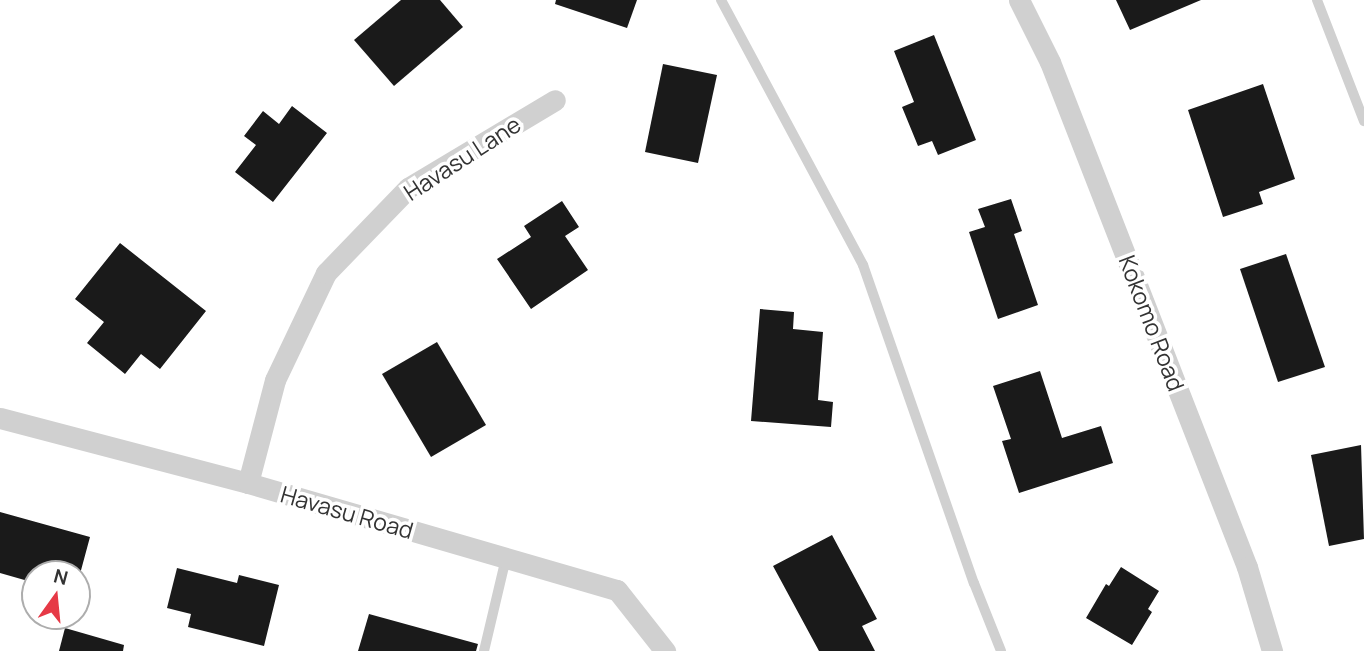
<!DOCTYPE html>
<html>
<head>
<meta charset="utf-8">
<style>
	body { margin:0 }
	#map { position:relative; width:1364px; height:651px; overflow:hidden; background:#fff; font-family:Manrope,sans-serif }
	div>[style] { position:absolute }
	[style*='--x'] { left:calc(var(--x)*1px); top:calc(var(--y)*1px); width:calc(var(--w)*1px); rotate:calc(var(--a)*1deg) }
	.building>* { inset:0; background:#1a1a1a }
	.service>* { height:10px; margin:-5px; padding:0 5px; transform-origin:5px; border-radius:5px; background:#d0d0d0 }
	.minor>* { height:21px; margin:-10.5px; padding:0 10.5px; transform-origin:10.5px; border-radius:10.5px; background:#d0d0d0 }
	span { translate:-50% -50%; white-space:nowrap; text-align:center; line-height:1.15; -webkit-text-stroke:7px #fff; paint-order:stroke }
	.street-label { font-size:23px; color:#333 }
	.north { position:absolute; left:21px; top:560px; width:70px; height:70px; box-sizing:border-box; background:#fff; border:2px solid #adadad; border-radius:50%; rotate:15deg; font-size:19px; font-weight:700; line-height:28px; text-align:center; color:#333 }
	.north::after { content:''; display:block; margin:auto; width:24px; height:32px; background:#e63946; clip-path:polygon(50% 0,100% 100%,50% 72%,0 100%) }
</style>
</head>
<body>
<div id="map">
	<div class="building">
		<div style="clip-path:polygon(401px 0,440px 0,463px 27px,394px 86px,354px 40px)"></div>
		<div style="clip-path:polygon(556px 0,637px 0,627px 28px,555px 4px)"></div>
		<div style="clip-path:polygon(1116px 0,1201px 0,1130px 30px)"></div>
		<div style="clip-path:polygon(934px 35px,976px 140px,938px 155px,932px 141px,918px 146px,902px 107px,914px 102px,894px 51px)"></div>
		<div style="clip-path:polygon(663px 64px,717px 75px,698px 163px,645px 152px)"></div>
		<div style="clip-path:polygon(1263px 84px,1295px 179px,1259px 192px,1263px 204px,1223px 217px,1188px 110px)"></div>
		<div style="clip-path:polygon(292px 106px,327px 133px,273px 202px,235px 172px,256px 145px,244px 136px,263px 111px,279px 124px)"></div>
		<div style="clip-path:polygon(1011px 199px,1022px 231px,1014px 234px,1038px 305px,998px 319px,969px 232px,985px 227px,978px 209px)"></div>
		<div style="clip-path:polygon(562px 201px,579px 227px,565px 236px,588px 270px,531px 309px,497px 259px,531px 237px,524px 226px)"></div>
		<div style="clip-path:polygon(120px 243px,206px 311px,160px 369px,141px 354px,125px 374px,87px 343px,104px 322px,75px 299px)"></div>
		<div style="clip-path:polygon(1286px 254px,1325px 367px,1278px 382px,1240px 269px)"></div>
		<div style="clip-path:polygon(760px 309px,794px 312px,793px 329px,823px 332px,818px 400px,833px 402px,831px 427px,751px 421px)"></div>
		<div style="clip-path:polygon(437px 342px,486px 425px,431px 457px,382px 374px)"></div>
		<div style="clip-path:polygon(1040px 371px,1062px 438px,1101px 426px,1113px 463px,1019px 493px,1002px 441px,1011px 439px,993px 386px)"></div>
		<div style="clip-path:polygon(1361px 445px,1364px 539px,1329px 546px,1311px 455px)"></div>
		<div style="clip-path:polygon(0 512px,90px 537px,80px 574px,35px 574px,35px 583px,0 573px)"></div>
		<div style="clip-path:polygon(832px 535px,877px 619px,862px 626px,875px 651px,819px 651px,773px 566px)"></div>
		<div style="clip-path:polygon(1121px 567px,1159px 591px,1148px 609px,1152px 612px,1132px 645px,1086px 618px,1106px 584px,1109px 586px)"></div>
		<div style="clip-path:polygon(177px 568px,237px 583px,239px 575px,279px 585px,264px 646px,188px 627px,191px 614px,167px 608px)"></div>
		<div style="clip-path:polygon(369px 614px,478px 644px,476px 651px,358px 651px)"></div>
		<div style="clip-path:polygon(65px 628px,124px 645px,123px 651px,59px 651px)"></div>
	</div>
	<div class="service">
		<div style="--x:721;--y:0;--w:301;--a:61.8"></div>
		<div style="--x:863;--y:265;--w:337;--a:70.8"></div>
		<div style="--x:974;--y:583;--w:73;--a:68.3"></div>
		<div style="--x:1317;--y:0;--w:130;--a:68.8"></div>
		<div style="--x:484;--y:651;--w:96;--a:-76.7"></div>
	</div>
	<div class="minor">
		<div style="--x:1019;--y:0;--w:69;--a:63.4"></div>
		<div style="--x:1050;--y:62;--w:542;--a:68.69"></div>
		<div style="--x:1247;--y:567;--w:88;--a:73.4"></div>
		<div style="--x:0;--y:418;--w:256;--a:14.7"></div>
		<div style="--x:248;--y:483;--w:384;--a:16.2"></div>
		<div style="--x:617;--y:590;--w:78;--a:51.8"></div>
		<div style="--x:248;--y:483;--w:106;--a:-75.3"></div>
		<div style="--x:275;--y:380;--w:119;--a:-64.5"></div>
		<div style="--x:326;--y:273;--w:118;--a:-46"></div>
		<div style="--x:408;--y:188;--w:171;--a:-30.9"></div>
	</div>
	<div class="street-label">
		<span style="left:462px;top:158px;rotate:-33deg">Havasu Lane</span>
		<span style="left:1152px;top:323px;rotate:69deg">Kokomo Road</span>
		<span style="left:347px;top:512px;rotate:16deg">Havasu Road</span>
	</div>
	<div class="north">N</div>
</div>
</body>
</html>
